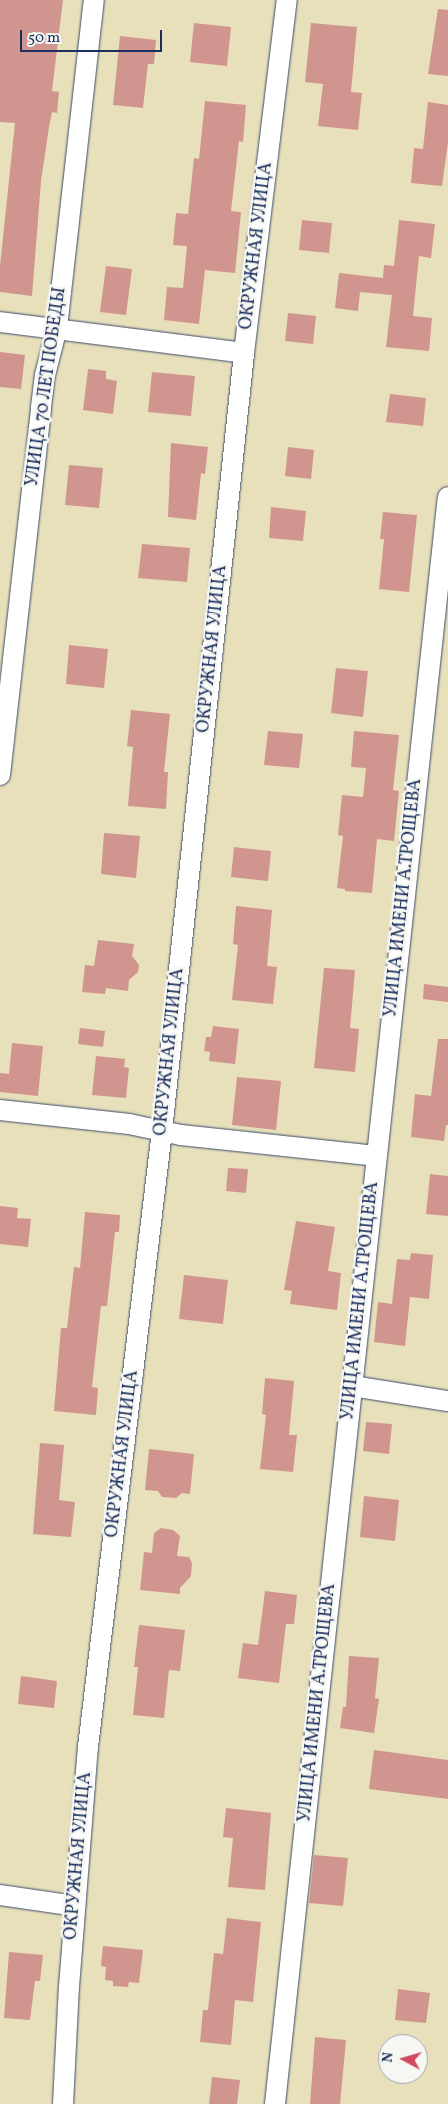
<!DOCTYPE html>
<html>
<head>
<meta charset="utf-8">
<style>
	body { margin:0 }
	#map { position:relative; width:448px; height:2104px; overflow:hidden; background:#e8e0bb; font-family:Vollkorn,serif }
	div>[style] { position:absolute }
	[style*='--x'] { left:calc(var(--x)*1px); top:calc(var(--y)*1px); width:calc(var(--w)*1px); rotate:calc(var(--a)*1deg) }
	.building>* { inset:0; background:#d1958f }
	.roads { filter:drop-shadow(0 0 1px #3a4a6c) drop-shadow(0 0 1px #3a4a6c) }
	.minor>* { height:20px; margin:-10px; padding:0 10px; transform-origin:10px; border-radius:10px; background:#fff }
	span { translate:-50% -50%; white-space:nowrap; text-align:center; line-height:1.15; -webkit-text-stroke:5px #f6f6f2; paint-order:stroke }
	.street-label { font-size:18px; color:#1b2f5e }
	.north { position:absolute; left:378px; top:2034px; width:50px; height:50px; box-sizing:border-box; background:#f6f6f2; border:1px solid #9ea6b7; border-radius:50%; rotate:276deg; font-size:14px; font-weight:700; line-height:20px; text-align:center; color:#1b2f5e }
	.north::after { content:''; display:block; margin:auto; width:18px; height:22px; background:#d1495b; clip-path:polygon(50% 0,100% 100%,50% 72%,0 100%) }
	.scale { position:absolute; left:20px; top:30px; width:142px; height:22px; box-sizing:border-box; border:2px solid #1b2f5e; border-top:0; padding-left:6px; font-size:15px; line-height:18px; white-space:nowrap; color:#1b2f5e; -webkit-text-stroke:4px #f6f6f2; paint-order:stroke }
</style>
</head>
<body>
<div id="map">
	<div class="building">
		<div style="clip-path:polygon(0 0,63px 0,52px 91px,59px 92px,57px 113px,52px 112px,49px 127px,41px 181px,32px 296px,0 292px,0 266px,15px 123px,0 122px)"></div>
		<div style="clip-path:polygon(438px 9px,448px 10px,448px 76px,428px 74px)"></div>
		<div style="clip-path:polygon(194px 23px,231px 27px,227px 66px,190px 62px)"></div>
		<div style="clip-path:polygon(311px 23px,357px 27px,351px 92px,362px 93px,358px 130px,318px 126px,323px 84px,305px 82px)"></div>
		<div style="clip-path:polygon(120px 36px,156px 40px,154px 64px,148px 64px,143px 108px,113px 105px)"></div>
		<div style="clip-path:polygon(205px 101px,246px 105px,243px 142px,239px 141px,231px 211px,241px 212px,235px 273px,205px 270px,199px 324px,164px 320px,167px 287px,183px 288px,187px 246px,173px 245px,176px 213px,188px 214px,194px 158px,199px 159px)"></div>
		<div style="clip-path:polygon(428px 102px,448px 105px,448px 142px,442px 186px,411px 183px,414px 148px,423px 149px)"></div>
		<div style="clip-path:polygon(302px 220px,332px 223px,329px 253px,299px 250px)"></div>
		<div style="clip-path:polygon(399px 220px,435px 224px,431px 258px,419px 256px,413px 316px,432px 318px,429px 351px,386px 347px,392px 295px,360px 292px,358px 311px,335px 308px,339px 273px,383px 278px,384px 265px,394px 266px)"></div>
		<div style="clip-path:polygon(106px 266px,132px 269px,126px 315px,100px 312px)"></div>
		<div style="clip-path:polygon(288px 313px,316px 316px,313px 344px,285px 341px)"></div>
		<div style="clip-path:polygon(0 352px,25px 355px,21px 389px,0 387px)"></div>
		<div style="clip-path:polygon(88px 369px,106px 371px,106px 379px,117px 381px,113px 414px,83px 410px)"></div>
		<div style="clip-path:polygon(152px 372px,195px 376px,191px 416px,148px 412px)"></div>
		<div style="clip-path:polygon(390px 394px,426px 398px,423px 426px,386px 422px)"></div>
		<div style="clip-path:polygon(171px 443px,208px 447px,205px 474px,201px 473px,196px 520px,168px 517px)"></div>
		<div style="clip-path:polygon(288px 447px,314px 450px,311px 479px,285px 476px)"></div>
		<div style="clip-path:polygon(69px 465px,103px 468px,99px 508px,65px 505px)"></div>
		<div style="clip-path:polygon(271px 507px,306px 511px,303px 541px,269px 538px)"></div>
		<div style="clip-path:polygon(383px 512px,417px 515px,409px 592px,379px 589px,384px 539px,380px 539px)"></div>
		<div style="clip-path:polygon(142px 544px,190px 548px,187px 582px,138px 578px)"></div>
		<div style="clip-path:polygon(69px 645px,108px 649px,104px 688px,66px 684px)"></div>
		<div style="clip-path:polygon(336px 668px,368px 671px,363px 717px,331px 713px)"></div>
		<div style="clip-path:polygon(131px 710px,170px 714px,164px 772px,168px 772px,166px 809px,128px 806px,133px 747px,127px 746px)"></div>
		<div style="clip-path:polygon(268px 731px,303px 734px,299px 768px,264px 765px)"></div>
		<div style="clip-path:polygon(354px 731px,399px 735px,393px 790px,399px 791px,394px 841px,377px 839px,372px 893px,345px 891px,345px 889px,337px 888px,343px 836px,338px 835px,342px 795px,363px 797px,366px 768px,351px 767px)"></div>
		<div style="clip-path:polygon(104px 833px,140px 836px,136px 878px,101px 874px)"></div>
		<div style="clip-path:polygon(234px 847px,271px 851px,268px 881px,231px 877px)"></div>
		<div style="clip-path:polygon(236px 906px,272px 910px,267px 966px,277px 967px,273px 1004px,232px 1000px,238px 945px,233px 944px)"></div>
		<div style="clip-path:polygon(98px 940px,134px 944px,132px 956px,139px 965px,138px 972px,129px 980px,128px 991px,106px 988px,105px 994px,82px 992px,85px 965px,94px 966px)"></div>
		<div style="clip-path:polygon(324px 968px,355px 970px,350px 1028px,359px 1029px,355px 1072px,314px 1068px)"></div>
		<div style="clip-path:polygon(424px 984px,448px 987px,448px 1002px,423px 999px)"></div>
		<div style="clip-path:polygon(213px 1026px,239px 1029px,235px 1064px,209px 1061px,210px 1052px,204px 1051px,206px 1037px,211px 1037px)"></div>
		<div style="clip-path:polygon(80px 1028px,105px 1031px,103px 1047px,78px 1044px)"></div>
		<div style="clip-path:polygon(438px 1039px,448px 1039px,448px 1125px,446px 1125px,444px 1141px,411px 1137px,415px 1094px,431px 1096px)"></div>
		<div style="clip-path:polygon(12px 1043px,43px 1046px,38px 1096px,0 1092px,0 1073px,9px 1074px)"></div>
		<div style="clip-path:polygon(96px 1056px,125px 1059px,124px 1067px,129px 1068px,126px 1098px,92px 1095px)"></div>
		<div style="clip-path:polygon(237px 1077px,281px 1081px,276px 1130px,232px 1125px)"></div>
		<div style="clip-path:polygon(228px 1168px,248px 1169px,246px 1193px,226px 1191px)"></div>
		<div style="clip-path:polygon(430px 1174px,448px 1176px,448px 1216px,426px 1214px)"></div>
		<div style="clip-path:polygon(0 1206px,18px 1208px,17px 1218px,31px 1219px,28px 1247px,0 1244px)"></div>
		<div style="clip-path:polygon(85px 1212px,120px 1215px,119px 1232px,115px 1232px,107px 1306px,101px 1306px,92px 1387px,98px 1388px,96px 1415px,54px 1411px,61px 1328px,67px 1328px,74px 1267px,80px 1268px)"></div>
		<div style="clip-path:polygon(296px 1221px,335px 1227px,328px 1271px,341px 1273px,337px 1310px,290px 1304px,292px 1291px,284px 1290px)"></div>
		<div style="clip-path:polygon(411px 1253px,433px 1255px,429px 1299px,410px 1297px,405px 1346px,374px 1342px,378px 1302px,392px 1304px,397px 1259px,410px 1260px)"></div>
		<div style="clip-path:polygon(184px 1275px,228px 1280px,223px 1324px,179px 1319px)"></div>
		<div style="clip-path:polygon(265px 1378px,294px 1381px,289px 1435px,297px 1435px,293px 1472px,260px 1469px,266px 1415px,262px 1414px)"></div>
		<div style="clip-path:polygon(366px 1422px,392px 1424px,389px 1454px,363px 1451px)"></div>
		<div style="clip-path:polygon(40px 1443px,64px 1445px,59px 1500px,75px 1502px,71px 1537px,33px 1534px)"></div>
		<div style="clip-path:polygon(149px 1449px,194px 1454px,190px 1494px,182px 1493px,176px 1498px,162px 1497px,158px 1491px,145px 1490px)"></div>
		<div style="clip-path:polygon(364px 1496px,399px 1500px,395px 1541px,360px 1537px)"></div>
		<div style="clip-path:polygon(161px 1528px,173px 1530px,180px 1536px,177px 1556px,189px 1557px,192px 1563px,191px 1576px,180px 1588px,180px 1594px,140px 1590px,144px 1552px,152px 1553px,154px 1533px)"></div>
		<div style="clip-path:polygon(265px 1591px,297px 1595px,294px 1624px,286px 1624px,279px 1683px,238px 1678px,243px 1643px,258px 1645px)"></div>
		<div style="clip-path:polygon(139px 1625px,185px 1630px,180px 1671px,169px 1670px,164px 1718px,133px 1715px,138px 1667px,134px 1667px)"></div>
		<div style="clip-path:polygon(349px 1656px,379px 1658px,375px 1698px,379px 1699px,374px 1733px,340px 1728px,343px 1707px,346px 1707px)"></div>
		<div style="clip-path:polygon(21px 1676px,57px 1681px,54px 1708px,18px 1704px)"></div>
		<div style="clip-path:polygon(374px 1750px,448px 1760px,448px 1799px,369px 1789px)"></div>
		<div style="clip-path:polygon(226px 1808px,271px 1813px,265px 1890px,228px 1887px,233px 1838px,223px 1837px)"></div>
		<div style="clip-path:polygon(314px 1855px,348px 1858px,343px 1906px,309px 1903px)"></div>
		<div style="clip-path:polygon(227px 1918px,261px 1922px,253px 2002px,235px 2000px,231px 2045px,200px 2042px,203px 2010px,208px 2010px,214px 1953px,223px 1954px)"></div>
		<div style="clip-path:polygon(103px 1946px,143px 1950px,139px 1983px,129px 1982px,128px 1987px,113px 1986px,113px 1981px,105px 1980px,106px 1967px,101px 1966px)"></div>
		<div style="clip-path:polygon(9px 1952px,43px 1955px,40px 1981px,35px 1981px,30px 2020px,4px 2018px)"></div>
		<div style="clip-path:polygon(398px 1989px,430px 1993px,426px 2023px,395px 2020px)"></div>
		<div style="clip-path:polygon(315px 2037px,346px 2040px,340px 2104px,310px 2104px)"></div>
		<div style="clip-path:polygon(212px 2077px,240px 2080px,237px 2104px,209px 2104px)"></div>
	</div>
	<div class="roads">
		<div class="minor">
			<div style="--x:0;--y:322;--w:246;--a:7.2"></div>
			<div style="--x:0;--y:775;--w:370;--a:-83.6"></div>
			<div style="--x:41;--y:407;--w:32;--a:-83"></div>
			<div style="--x:45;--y:375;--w:49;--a:-75.7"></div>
			<div style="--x:57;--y:328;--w:330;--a:-83.6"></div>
			<div style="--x:0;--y:1110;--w:130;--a:6.2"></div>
			<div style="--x:129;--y:1124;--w:53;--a:11.9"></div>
			<div style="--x:181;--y:1135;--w:196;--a:6.1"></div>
			<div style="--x:352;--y:1386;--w:97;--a:8.9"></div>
			<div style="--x:0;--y:1895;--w:76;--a:8.3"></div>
			<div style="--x:63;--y:2104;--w:117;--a:-87.1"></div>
			<div style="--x:69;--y:1987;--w:241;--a:-85.5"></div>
			<div style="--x:88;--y:1747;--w:620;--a:-83.15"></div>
			<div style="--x:162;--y:1131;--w:782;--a:-83.98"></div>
			<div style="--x:244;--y:353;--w:356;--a:-83.1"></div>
			<div style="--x:275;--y:2104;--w:1616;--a:-83.86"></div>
		</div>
	</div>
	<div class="street-label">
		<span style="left:257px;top:246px;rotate:-83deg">ОКРУЖНАЯ УЛИЦА</span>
		<span style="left:47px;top:387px;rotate:-82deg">УЛИЦА 70 ЛЕТ ПОБЕДЫ</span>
		<span style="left:213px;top:649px;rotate:-84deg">ОКРУЖНАЯ УЛИЦА</span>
		<span style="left:404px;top:898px;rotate:-84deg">УЛИЦА ИМЕНИ А.ТРОЩЕВА</span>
		<span style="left:170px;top:1052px;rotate:-84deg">ОКРУЖНАЯ УЛИЦА</span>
		<span style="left:361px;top:1301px;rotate:-84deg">УЛИЦА ИМЕНИ А.ТРОЩЕВА</span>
		<span style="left:123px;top:1454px;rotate:-83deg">ОКРУЖНАЯ УЛИЦА</span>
		<span style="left:318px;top:1703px;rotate:-84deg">УЛИЦА ИМЕНИ А.ТРОЩЕВА</span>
		<span style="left:79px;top:1856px;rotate:-85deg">ОКРУЖНАЯ УЛИЦА</span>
	</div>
	<div class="north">N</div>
	<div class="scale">50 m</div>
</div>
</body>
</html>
